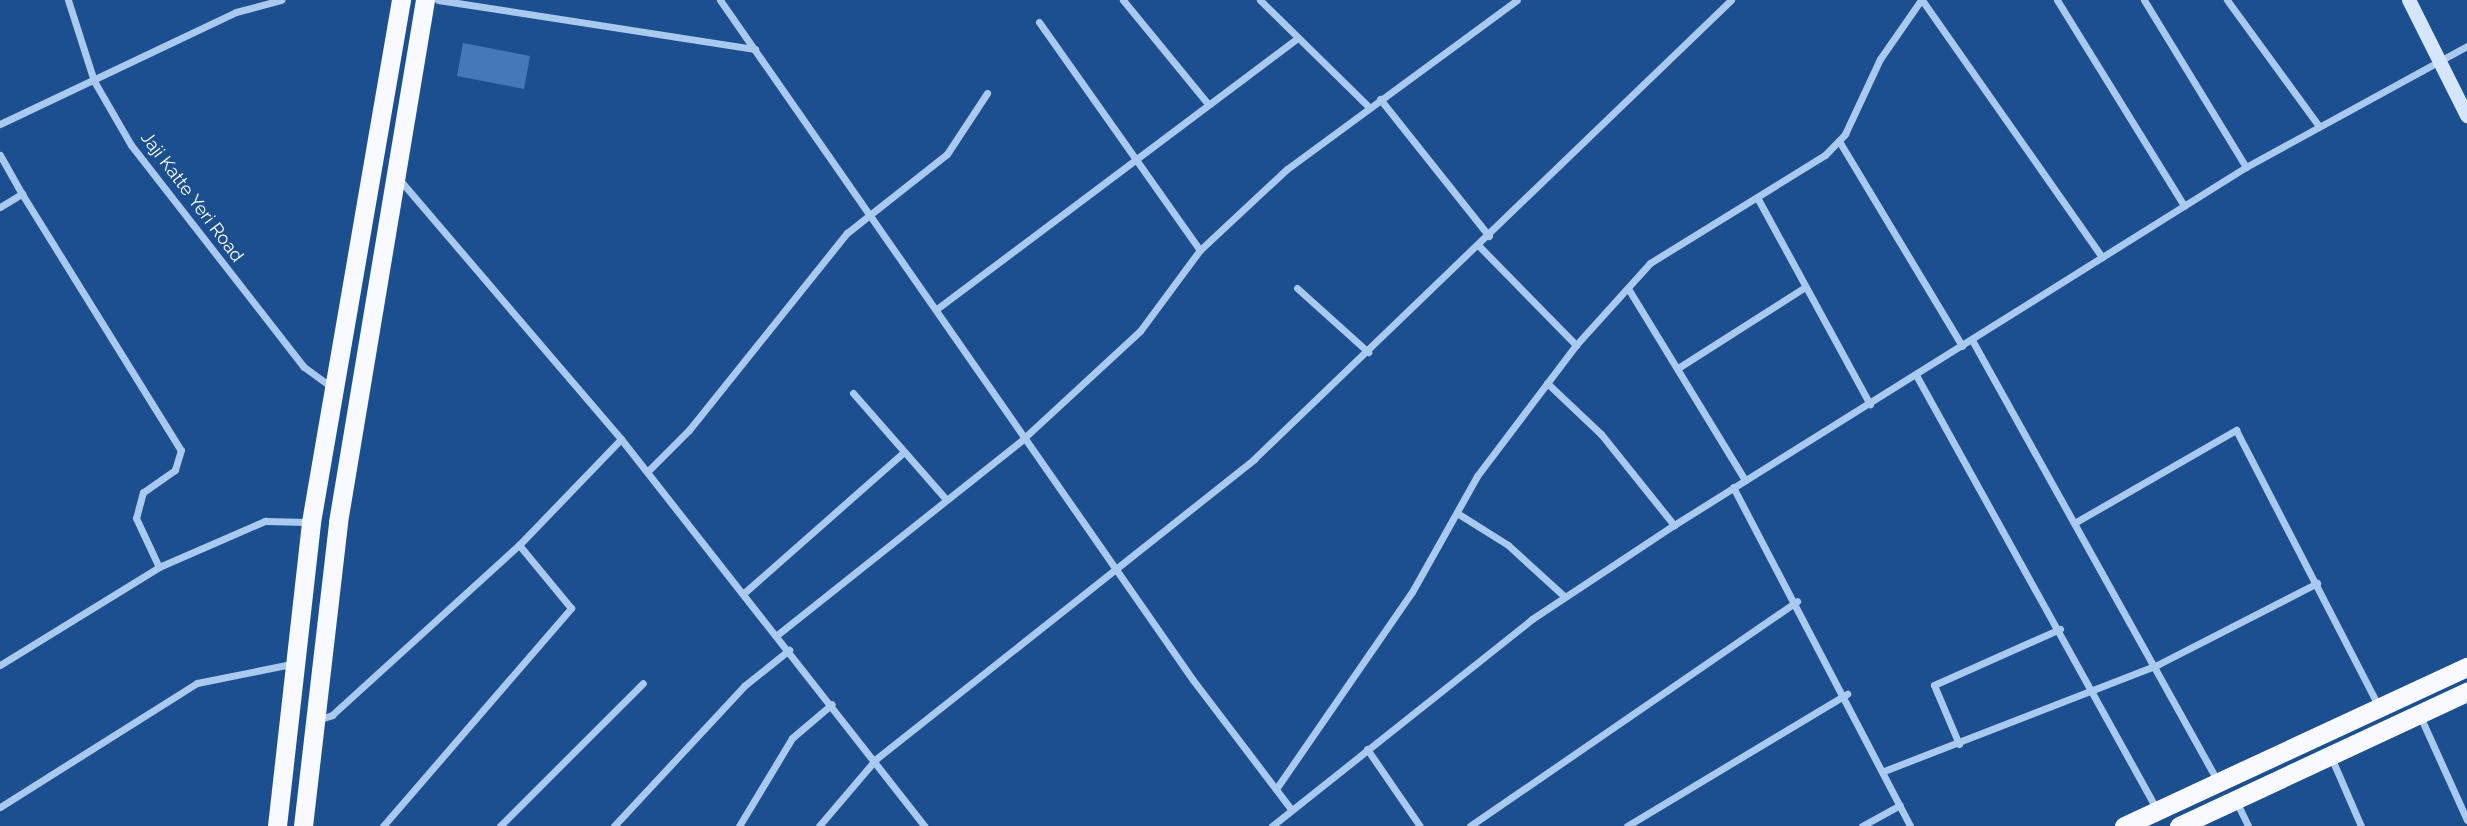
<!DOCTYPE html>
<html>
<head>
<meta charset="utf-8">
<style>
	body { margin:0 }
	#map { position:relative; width:2467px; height:826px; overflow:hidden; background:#1b4f8f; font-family:Raleway,sans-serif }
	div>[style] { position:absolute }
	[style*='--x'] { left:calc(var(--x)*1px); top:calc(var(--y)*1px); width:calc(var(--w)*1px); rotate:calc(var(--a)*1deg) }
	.building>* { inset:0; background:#4478b7 }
	.minor>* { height:7px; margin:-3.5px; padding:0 3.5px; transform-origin:3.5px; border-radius:3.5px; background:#a9c9ee }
	.secondary>* { height:14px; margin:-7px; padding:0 7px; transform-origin:7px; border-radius:7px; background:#d6e6fa }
	.trunk>* { height:19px; margin:-9.5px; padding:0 9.5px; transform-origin:9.5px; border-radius:9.5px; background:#f8faff }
	span { translate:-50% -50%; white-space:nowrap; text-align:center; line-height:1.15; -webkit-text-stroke:5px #1b4f8f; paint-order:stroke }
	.street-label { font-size:18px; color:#fff }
</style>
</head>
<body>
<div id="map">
	<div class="building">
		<div style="clip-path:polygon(463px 43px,530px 56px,524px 89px,457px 76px)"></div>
	</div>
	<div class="minor">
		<div style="--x:68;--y:0;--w:85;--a:72.2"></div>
		<div style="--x:94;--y:81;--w:74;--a:60"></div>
		<div style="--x:131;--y:145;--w:281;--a:52.1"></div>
		<div style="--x:304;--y:367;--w:34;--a:36"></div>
		<div style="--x:438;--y:0;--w:321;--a:8.8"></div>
		<div style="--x:720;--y:0;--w:828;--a:55.18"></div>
		<div style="--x:1193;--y:680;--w:162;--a:52.8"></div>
		<div style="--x:1123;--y:0;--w:134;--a:50.7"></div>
		<div style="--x:1260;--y:0;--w:153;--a:44.5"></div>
		<div style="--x:1922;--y:0;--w:314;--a:55"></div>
		<div style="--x:2057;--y:0;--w:242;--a:58.3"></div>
		<div style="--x:2144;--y:0;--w:196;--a:58.6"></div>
		<div style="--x:2227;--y:0;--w:155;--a:53.9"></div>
		<div style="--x:1039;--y:22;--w:279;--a:54.8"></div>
		<div style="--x:1380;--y:99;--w:175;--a:51.5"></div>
		<div style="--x:0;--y:124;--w:261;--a:-25.4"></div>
		<div style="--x:236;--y:12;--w:47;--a:-14.9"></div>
		<div style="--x:1839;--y:141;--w:239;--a:59"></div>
		<div style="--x:0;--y:155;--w:45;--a:60.6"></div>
		<div style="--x:399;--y:179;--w:342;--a:49.5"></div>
		<div style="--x:621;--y:439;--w:492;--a:51.9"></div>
		<div style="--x:1758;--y:199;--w:234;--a:61.4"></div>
		<div style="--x:0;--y:207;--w:26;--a:-31"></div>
		<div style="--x:22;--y:194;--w:301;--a:58.2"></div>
		<div style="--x:181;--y:450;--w:21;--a:107"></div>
		<div style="--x:175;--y:470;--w:39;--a:145"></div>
		<div style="--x:143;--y:492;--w:27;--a:105"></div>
		<div style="--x:136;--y:518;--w:54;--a:64.9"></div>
		<div style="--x:1479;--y:246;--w:139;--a:45.6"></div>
		<div style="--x:1297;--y:288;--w:96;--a:42"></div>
		<div style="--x:1629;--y:290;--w:223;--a:58.6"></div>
		<div style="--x:938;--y:308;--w:446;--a:-36.9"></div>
		<div style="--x:1972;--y:340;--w:504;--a:60.89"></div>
		<div style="--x:1678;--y:368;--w:151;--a:-32.5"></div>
		<div style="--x:1916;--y:375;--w:497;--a:61"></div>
		<div style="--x:1547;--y:383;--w:74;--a:43.4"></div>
		<div style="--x:1601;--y:434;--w:117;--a:51.3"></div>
		<div style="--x:853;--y:393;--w:138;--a:48.8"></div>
		<div style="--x:647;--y:472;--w:59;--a:-45"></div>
		<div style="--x:689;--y:430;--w:253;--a:-51.3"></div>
		<div style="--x:847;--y:233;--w:127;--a:-38.3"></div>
		<div style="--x:947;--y:154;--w:73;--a:-56.7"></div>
		<div style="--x:1733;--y:487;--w:382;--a:62.4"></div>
		<div style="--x:1457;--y:513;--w:60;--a:32.1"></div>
		<div style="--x:1508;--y:545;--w:77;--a:42.4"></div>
		<div style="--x:2076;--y:522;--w:185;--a:-29.9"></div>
		<div style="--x:2236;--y:430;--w:312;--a:62.7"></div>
		<div style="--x:744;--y:593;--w:213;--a:-41.4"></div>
		<div style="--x:777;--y:635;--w:315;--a:-38.5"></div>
		<div style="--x:1023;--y:439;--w:159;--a:-42.7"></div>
		<div style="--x:1140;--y:331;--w:101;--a:-53.5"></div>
		<div style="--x:1200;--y:250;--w:119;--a:-43"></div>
		<div style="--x:1287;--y:169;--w:285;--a:-36.3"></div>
		<div style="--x:0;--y:665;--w:187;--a:-31.6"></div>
		<div style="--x:159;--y:567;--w:116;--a:-23.5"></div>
		<div style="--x:265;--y:521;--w:43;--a:1.3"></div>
		<div style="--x:2420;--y:716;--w:114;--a:65.7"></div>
		<div style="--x:317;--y:720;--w:16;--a:-18"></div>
		<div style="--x:332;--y:715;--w:253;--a:-42.3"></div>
		<div style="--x:519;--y:545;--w:147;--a:-46.1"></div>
		<div style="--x:1959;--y:744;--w:64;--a:-113"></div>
		<div style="--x:1934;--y:685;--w:138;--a:-24"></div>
		<div style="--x:1367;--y:749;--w:93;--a:55.5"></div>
		<div style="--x:2331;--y:757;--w:75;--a:66.5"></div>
		<div style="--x:1884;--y:771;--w:293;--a:-21.2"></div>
		<div style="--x:2157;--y:665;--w:180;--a:-27.1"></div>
		<div style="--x:1276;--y:789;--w:239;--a:-55.4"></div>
		<div style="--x:1412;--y:592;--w:133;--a:-60.7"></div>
		<div style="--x:1477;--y:476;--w:164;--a:-52.9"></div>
		<div style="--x:1576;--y:345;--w:110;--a:-47.9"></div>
		<div style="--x:1650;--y:263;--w:206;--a:-31.7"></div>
		<div style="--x:1825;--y:155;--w:29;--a:-46"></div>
		<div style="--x:1845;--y:134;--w:83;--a:-65"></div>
		<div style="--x:1880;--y:59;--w:72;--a:-55.2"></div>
		<div style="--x:2236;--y:801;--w:28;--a:64"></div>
		<div style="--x:0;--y:807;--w:233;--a:-32.2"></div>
		<div style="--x:197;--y:683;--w:96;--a:-11.4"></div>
		<div style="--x:383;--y:826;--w:288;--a:-49.2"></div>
		<div style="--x:571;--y:608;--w:82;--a:-129.5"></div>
		<div style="--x:500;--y:826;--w:202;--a:-45"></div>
		<div style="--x:614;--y:826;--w:191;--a:-47.1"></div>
		<div style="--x:744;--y:686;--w:58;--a:-38.7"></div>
		<div style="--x:739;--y:826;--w:103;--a:-58.9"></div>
		<div style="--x:792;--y:738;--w:52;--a:-40.4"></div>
		<div style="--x:819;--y:826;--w:88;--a:-49.6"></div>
		<div style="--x:876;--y:759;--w:483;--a:-38.4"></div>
		<div style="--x:1254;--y:459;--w:662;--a:-43.9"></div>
		<div style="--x:1272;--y:826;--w:332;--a:-38.5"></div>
		<div style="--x:1532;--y:619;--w:170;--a:-33.5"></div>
		<div style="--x:1674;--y:525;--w:675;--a:-32.04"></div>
		<div style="--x:2246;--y:167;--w:252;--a:-28.7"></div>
		<div style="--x:1470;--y:826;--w:397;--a:-34.5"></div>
		<div style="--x:1627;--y:826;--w:257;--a:-31"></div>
		<div style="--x:1862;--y:826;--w:43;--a:-28.9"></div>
	</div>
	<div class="secondary">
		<div style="--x:2409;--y:0;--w:130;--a:63.4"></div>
	</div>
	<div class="trunk">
		<div style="--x:277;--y:826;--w:306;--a:-83.6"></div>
		<div style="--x:311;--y:522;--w:530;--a:-80.22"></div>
		<div style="--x:303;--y:826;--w:306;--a:-83.4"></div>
		<div style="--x:338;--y:522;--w:529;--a:-80.54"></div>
		<div style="--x:2124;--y:826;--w:378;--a:-24.9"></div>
		<div style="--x:2179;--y:826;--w:318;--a:-25"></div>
	</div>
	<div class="street-label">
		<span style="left:192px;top:197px;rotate:53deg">Jaji Katte Yeri Road</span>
	</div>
</div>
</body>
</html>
